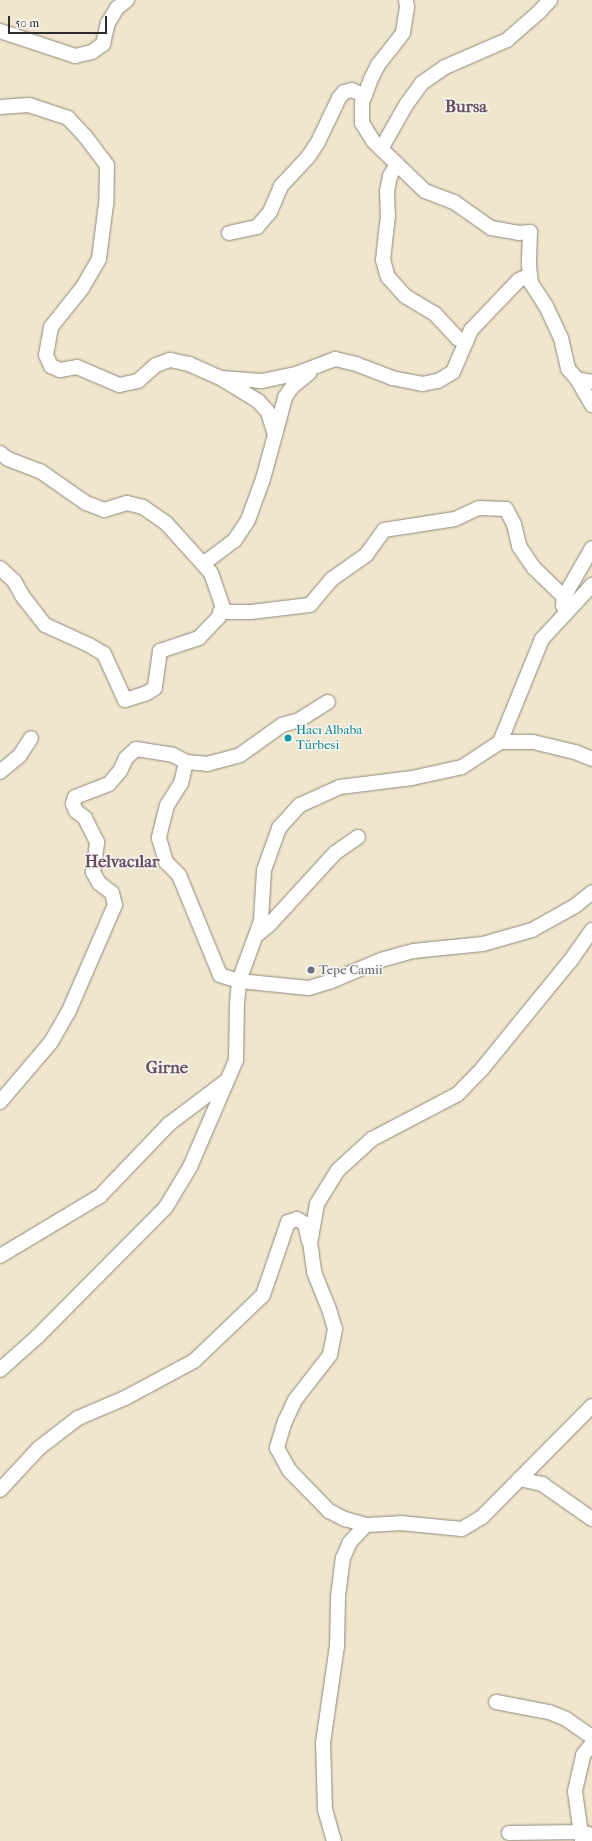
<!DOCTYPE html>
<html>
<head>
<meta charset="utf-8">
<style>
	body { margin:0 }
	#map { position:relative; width:592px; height:1841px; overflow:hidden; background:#f0e6cd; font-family:"IM FELL French Canon",serif }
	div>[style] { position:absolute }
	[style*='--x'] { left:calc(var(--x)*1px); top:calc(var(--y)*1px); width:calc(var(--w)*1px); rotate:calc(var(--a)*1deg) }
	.roads { filter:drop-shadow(0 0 1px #8e887c) drop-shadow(0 0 1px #8e887c) }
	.minor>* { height:14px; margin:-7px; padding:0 7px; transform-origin:7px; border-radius:7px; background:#fff }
	.dots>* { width:11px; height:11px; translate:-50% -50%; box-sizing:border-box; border:2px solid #f6f6f2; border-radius:50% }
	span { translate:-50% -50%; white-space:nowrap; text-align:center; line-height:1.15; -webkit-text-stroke:3px #f6f6f2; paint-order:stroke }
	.culture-label { font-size:13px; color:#0d838f }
	.left { translate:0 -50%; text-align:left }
	.worship-label { font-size:13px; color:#5b616d }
	.district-label { font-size:17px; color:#684e60; font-weight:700 }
	.scale { position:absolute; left:8px; top:16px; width:99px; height:18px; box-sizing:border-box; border:2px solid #2b2b2b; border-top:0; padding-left:5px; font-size:12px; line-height:14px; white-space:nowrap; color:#2b2b2b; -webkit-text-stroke:3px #f6f6f2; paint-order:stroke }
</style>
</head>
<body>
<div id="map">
	<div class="roads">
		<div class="minor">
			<div style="--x:406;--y:0;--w:7;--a:82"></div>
			<div style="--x:407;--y:7;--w:26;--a:99"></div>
			<div style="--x:403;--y:33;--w:41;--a:128"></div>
			<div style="--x:378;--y:65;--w:16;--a:117"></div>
			<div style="--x:371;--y:79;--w:26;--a:111"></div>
			<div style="--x:362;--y:103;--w:20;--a:90"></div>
			<div style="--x:362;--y:123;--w:22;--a:58"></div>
			<div style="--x:374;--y:142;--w:71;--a:43.9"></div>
			<div style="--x:425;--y:191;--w:31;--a:21"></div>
			<div style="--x:454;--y:202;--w:45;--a:35.1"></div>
			<div style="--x:491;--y:228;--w:27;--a:10"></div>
			<div style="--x:518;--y:233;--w:12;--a:-5"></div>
			<div style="--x:530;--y:232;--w:33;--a:92"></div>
			<div style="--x:529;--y:265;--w:18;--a:84"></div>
			<div style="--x:531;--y:283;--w:27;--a:57"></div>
			<div style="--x:546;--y:306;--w:35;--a:65"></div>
			<div style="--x:561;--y:338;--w:32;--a:77"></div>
			<div style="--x:568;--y:369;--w:13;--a:48"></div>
			<div style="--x:577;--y:379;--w:15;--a:11"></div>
			<div style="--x:0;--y:31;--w:79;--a:18.4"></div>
			<div style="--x:75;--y:56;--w:17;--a:-13"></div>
			<div style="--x:92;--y:52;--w:14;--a:-36"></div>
			<div style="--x:103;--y:44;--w:22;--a:-77"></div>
			<div style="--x:108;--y:23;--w:17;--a:-59"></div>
			<div style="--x:117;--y:8;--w:13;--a:-39"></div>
			<div style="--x:0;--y:107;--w:29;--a:-4"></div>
			<div style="--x:29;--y:105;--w:41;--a:18.4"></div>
			<div style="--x:68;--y:118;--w:25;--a:47"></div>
			<div style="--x:85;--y:136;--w:36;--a:53"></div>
			<div style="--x:107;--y:165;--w:39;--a:91"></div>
			<div style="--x:106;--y:204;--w:55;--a:97.3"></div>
			<div style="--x:99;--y:259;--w:32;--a:120"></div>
			<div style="--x:83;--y:287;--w:51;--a:128.7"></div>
			<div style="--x:51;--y:327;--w:28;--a:100"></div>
			<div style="--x:46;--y:355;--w:12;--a:66"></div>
			<div style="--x:51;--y:366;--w:10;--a:24"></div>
			<div style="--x:60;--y:370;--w:17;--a:-10"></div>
			<div style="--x:77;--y:367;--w:46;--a:23.2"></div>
			<div style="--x:119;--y:385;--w:19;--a:-12"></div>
			<div style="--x:138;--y:381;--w:24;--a:-42"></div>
			<div style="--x:156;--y:365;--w:15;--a:-20"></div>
			<div style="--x:170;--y:360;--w:19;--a:12"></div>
			<div style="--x:189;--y:364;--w:35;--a:24"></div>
			<div style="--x:221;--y:378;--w:41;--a:4.2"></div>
			<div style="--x:262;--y:381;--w:35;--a:-12"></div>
			<div style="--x:296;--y:374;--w:42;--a:-21"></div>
			<div style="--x:335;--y:359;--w:22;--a:13"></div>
			<div style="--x:356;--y:364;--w:39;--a:21"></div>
			<div style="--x:392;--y:378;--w:31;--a:11"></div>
			<div style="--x:422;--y:384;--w:16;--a:-11"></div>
			<div style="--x:438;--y:381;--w:17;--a:-31"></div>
			<div style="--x:453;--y:372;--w:46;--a:-66.8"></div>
			<div style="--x:471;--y:330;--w:69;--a:-46.2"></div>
			<div style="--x:519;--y:280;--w:12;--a:-24"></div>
			<div style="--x:381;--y:149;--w:51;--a:-60.4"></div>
			<div style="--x:406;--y:105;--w:27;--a:-54"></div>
			<div style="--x:422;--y:83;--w:28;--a:-35"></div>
			<div style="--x:445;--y:67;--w:68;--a:-23.5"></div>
			<div style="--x:507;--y:40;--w:43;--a:-41.2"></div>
			<div style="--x:539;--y:12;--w:16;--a:-47"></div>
			<div style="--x:397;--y:164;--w:14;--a:120"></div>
			<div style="--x:390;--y:176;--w:15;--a:101"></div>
			<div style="--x:387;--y:191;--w:24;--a:88"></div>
			<div style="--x:388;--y:215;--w:45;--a:96.3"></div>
			<div style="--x:383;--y:260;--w:18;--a:74"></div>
			<div style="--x:388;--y:277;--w:25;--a:48"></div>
			<div style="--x:405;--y:296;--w:35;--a:31"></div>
			<div style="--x:435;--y:314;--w:33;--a:47"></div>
			<div style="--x:457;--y:338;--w:10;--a:24"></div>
			<div style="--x:229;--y:233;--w:29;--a:-12"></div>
			<div style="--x:257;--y:227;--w:20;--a:-49"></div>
			<div style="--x:270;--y:212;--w:28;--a:-67"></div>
			<div style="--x:281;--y:186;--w:40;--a:-47"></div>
			<div style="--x:308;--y:157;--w:18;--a:-56"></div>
			<div style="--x:318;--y:142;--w:49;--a:-64.5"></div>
			<div style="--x:339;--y:98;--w:8;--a:-50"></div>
			<div style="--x:344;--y:92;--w:8;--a:-14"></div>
			<div style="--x:352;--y:90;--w:14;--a:25"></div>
			<div style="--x:577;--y:379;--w:30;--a:60"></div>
			<div style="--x:275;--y:435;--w:39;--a:-75"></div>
			<div style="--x:285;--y:397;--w:14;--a:-54"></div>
			<div style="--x:293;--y:386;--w:21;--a:-39"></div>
			<div style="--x:0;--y:453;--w:10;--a:37"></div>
			<div style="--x:8;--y:459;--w:34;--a:21"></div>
			<div style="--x:40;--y:471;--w:56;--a:34.8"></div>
			<div style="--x:86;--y:503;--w:19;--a:21"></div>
			<div style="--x:104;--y:510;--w:24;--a:-17"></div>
			<div style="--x:127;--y:503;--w:16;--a:14"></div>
			<div style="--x:143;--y:507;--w:28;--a:35"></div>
			<div style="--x:166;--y:523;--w:67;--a:48"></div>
			<div style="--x:211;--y:573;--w:36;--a:71"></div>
			<div style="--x:223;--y:607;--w:12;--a:114"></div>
			<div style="--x:218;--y:618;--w:28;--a:134"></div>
			<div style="--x:199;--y:638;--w:41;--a:161.6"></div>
			<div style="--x:160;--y:651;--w:37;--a:98"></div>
			<div style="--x:155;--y:688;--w:9;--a:148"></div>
			<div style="--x:147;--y:693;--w:23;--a:162"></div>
			<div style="--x:125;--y:700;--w:51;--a:-114.5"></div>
			<div style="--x:104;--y:654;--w:17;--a:-149"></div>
			<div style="--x:89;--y:645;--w:48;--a:-155.6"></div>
			<div style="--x:45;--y:625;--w:36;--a:-128"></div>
			<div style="--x:23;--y:597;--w:18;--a:-119"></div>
			<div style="--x:14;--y:581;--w:19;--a:-137"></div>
			<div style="--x:203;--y:564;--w:39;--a:-37"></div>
			<div style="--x:234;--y:541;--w:25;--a:-56"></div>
			<div style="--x:248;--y:520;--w:44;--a:-69.9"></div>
			<div style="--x:263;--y:479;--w:46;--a:-74.7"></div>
			<div style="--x:275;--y:435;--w:24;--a:-107"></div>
			<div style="--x:268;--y:412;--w:15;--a:-132"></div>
			<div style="--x:258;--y:401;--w:42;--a:-148.6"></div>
			<div style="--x:563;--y:606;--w:9;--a:-84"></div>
			<div style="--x:564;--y:597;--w:56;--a:-60.3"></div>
			<div style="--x:220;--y:612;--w:31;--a:0"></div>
			<div style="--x:251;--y:612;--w:59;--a:-6.8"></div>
			<div style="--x:310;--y:605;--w:34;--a:-50"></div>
			<div style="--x:332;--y:579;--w:42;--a:-35.2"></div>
			<div style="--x:366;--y:555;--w:31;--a:-54"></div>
			<div style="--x:384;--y:530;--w:72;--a:-8.8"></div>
			<div style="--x:455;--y:519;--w:26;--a:-25"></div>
			<div style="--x:479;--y:508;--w:27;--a:2"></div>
			<div style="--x:506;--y:509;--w:17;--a:62"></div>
			<div style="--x:514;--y:524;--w:23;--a:77"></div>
			<div style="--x:519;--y:546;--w:27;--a:56"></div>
			<div style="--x:534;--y:568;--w:42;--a:44"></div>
			<div style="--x:500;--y:742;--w:111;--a:-67.8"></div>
			<div style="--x:542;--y:639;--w:74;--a:-47.2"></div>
			<div style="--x:186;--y:762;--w:21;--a:5"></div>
			<div style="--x:207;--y:764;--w:34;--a:-15"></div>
			<div style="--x:240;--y:755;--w:52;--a:-35.5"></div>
			<div style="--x:282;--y:725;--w:18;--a:-16"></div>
			<div style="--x:299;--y:720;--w:34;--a:-32"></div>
			<div style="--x:0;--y:772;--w:26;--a:-40"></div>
			<div style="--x:20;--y:755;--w:20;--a:-57"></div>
			<div style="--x:592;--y:930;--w:38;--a:125"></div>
			<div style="--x:570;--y:961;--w:139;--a:129.2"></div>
			<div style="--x:482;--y:1069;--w:35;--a:134"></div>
			<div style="--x:458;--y:1094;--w:97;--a:152.4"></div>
			<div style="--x:372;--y:1139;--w:46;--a:137.6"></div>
			<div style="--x:338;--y:1170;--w:40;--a:122"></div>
			<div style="--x:317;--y:1204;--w:39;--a:100"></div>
			<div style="--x:310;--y:1242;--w:30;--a:82"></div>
			<div style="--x:314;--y:1272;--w:37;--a:68"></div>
			<div style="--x:328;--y:1306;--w:24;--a:73"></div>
			<div style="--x:335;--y:1329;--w:26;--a:101"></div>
			<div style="--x:330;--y:1355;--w:57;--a:127.9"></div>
			<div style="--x:295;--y:1400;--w:23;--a:115"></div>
			<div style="--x:285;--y:1421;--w:28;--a:107"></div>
			<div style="--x:277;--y:1448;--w:26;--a:61"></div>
			<div style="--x:290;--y:1471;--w:56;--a:45.7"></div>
			<div style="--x:329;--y:1511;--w:18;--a:27"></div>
			<div style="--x:345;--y:1519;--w:22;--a:16"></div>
			<div style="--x:366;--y:1525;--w:34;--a:-3"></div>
			<div style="--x:400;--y:1523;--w:62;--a:5.5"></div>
			<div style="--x:462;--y:1529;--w:23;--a:-31"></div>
			<div style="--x:482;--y:1517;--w:156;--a:-45.3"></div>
			<div style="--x:257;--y:935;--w:16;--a:-40"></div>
			<div style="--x:269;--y:925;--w:98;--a:-47.5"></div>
			<div style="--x:335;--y:853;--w:28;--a:-35"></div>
			<div style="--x:0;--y:1102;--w:79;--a:-49.6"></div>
			<div style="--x:51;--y:1042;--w:34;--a:-60"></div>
			<div style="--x:68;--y:1013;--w:118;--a:-66.5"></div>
			<div style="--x:115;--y:905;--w:12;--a:-104"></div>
			<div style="--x:112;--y:893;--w:16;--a:-142"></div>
			<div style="--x:99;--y:883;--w:13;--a:-119"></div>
			<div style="--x:93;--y:872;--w:30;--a:-82"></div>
			<div style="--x:97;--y:842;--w:27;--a:-117"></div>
			<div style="--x:85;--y:818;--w:11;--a:-142"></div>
			<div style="--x:76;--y:811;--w:8;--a:-113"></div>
			<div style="--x:73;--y:804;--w:7;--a:-74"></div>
			<div style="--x:75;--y:797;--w:36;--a:-21"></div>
			<div style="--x:109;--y:784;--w:17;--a:-50"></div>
			<div style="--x:120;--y:771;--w:14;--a:-65"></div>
			<div style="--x:126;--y:758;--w:13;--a:-42"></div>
			<div style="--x:136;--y:749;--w:37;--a:9"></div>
			<div style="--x:173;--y:755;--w:15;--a:28"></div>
			<div style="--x:186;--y:762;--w:22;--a:103"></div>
			<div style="--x:181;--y:783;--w:26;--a:122"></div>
			<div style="--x:167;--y:805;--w:34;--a:104"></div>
			<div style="--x:159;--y:838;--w:25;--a:74"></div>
			<div style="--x:166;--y:862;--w:18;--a:45"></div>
			<div style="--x:179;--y:875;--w:108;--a:67.7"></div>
			<div style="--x:220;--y:975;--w:20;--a:18"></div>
			<div style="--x:239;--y:981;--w:70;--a:5.7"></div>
			<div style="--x:309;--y:988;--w:21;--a:-17"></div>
			<div style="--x:329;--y:982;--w:56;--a:-22.9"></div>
			<div style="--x:381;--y:960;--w:22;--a:-16"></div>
			<div style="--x:402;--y:954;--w:11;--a:-15"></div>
			<div style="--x:413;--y:951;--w:70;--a:-5.7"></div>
			<div style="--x:483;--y:944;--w:51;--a:-15.9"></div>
			<div style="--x:532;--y:930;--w:49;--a:-29.2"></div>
			<div style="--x:575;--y:906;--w:22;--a:-39"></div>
			<div style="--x:0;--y:1256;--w:117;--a:-31"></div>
			<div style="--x:100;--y:1196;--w:100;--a:-46.2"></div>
			<div style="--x:169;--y:1124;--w:71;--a:-37"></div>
			<div style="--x:0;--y:1370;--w:51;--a:-41.8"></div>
			<div style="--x:38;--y:1336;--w:182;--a:-45.2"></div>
			<div style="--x:166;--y:1207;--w:47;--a:-59"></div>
			<div style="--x:190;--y:1167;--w:116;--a:-66.7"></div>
			<div style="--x:236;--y:1060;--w:56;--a:-89"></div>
			<div style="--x:237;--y:1004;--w:23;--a:-85"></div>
			<div style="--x:239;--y:981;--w:64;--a:-69.9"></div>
			<div style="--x:261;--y:921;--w:51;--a:-86.6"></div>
			<div style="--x:264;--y:870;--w:45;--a:-70.3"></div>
			<div style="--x:279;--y:828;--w:31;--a:-48"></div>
			<div style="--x:300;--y:805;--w:44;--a:-24.2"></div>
			<div style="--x:340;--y:787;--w:73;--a:-7.1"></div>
			<div style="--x:412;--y:778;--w:51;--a:-12.4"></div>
			<div style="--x:462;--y:767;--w:45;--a:-33.3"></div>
			<div style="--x:500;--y:742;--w:33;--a:0"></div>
			<div style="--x:533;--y:742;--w:43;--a:13.4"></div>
			<div style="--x:575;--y:752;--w:18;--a:22"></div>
			<div style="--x:519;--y:1479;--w:24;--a:12"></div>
			<div style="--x:542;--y:1484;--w:61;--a:35"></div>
			<div style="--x:0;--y:1490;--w:57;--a:-47.1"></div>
			<div style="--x:39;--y:1448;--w:49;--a:-37.6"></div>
			<div style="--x:78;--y:1418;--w:51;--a:-23.1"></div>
			<div style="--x:125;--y:1398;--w:78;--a:-28.2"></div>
			<div style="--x:194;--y:1361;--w:95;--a:-43.7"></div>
			<div style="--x:263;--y:1295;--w:77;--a:-71.1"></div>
			<div style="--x:288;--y:1222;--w:9;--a:-18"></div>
			<div style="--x:297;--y:1219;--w:9;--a:32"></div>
			<div style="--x:305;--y:1224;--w:17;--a:77"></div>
			<div style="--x:496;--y:1702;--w:54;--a:10.7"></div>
			<div style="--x:549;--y:1712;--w:18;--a:22"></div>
			<div style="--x:566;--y:1719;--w:32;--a:35"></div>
			<div style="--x:509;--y:1833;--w:72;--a:-0.8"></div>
			<div style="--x:581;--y:1832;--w:11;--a:15"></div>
			<div style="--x:334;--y:1841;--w:33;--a:-106"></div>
			<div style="--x:325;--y:1809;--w:66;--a:-91.7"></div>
			<div style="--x:323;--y:1743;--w:98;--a:-81.8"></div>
			<div style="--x:337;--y:1646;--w:49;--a:-88.8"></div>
			<div style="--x:338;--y:1597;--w:39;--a:-83"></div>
			<div style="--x:343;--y:1558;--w:17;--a:-66"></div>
			<div style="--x:350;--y:1542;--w:23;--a:-47"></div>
			<div style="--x:582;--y:1841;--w:50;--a:-98"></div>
			<div style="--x:575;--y:1791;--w:37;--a:-77"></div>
			<div style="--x:583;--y:1755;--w:14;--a:-51"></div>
		</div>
	</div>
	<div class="dots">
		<div style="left:288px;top:738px;background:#0f9aa8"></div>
		<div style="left:311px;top:970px;background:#6b7280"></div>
	</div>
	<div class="culture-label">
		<span class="left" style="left:296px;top:738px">Hacı Albaba<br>Türbesi</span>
	</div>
	<div class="worship-label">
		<span class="left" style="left:319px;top:970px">Tepe Camii</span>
	</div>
	<div class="district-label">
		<span style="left:466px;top:107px">Bursa</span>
		<span style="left:122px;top:862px">Helvacılar</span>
		<span style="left:167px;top:1068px">Girne</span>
	</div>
	<div class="scale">50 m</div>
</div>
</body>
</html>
